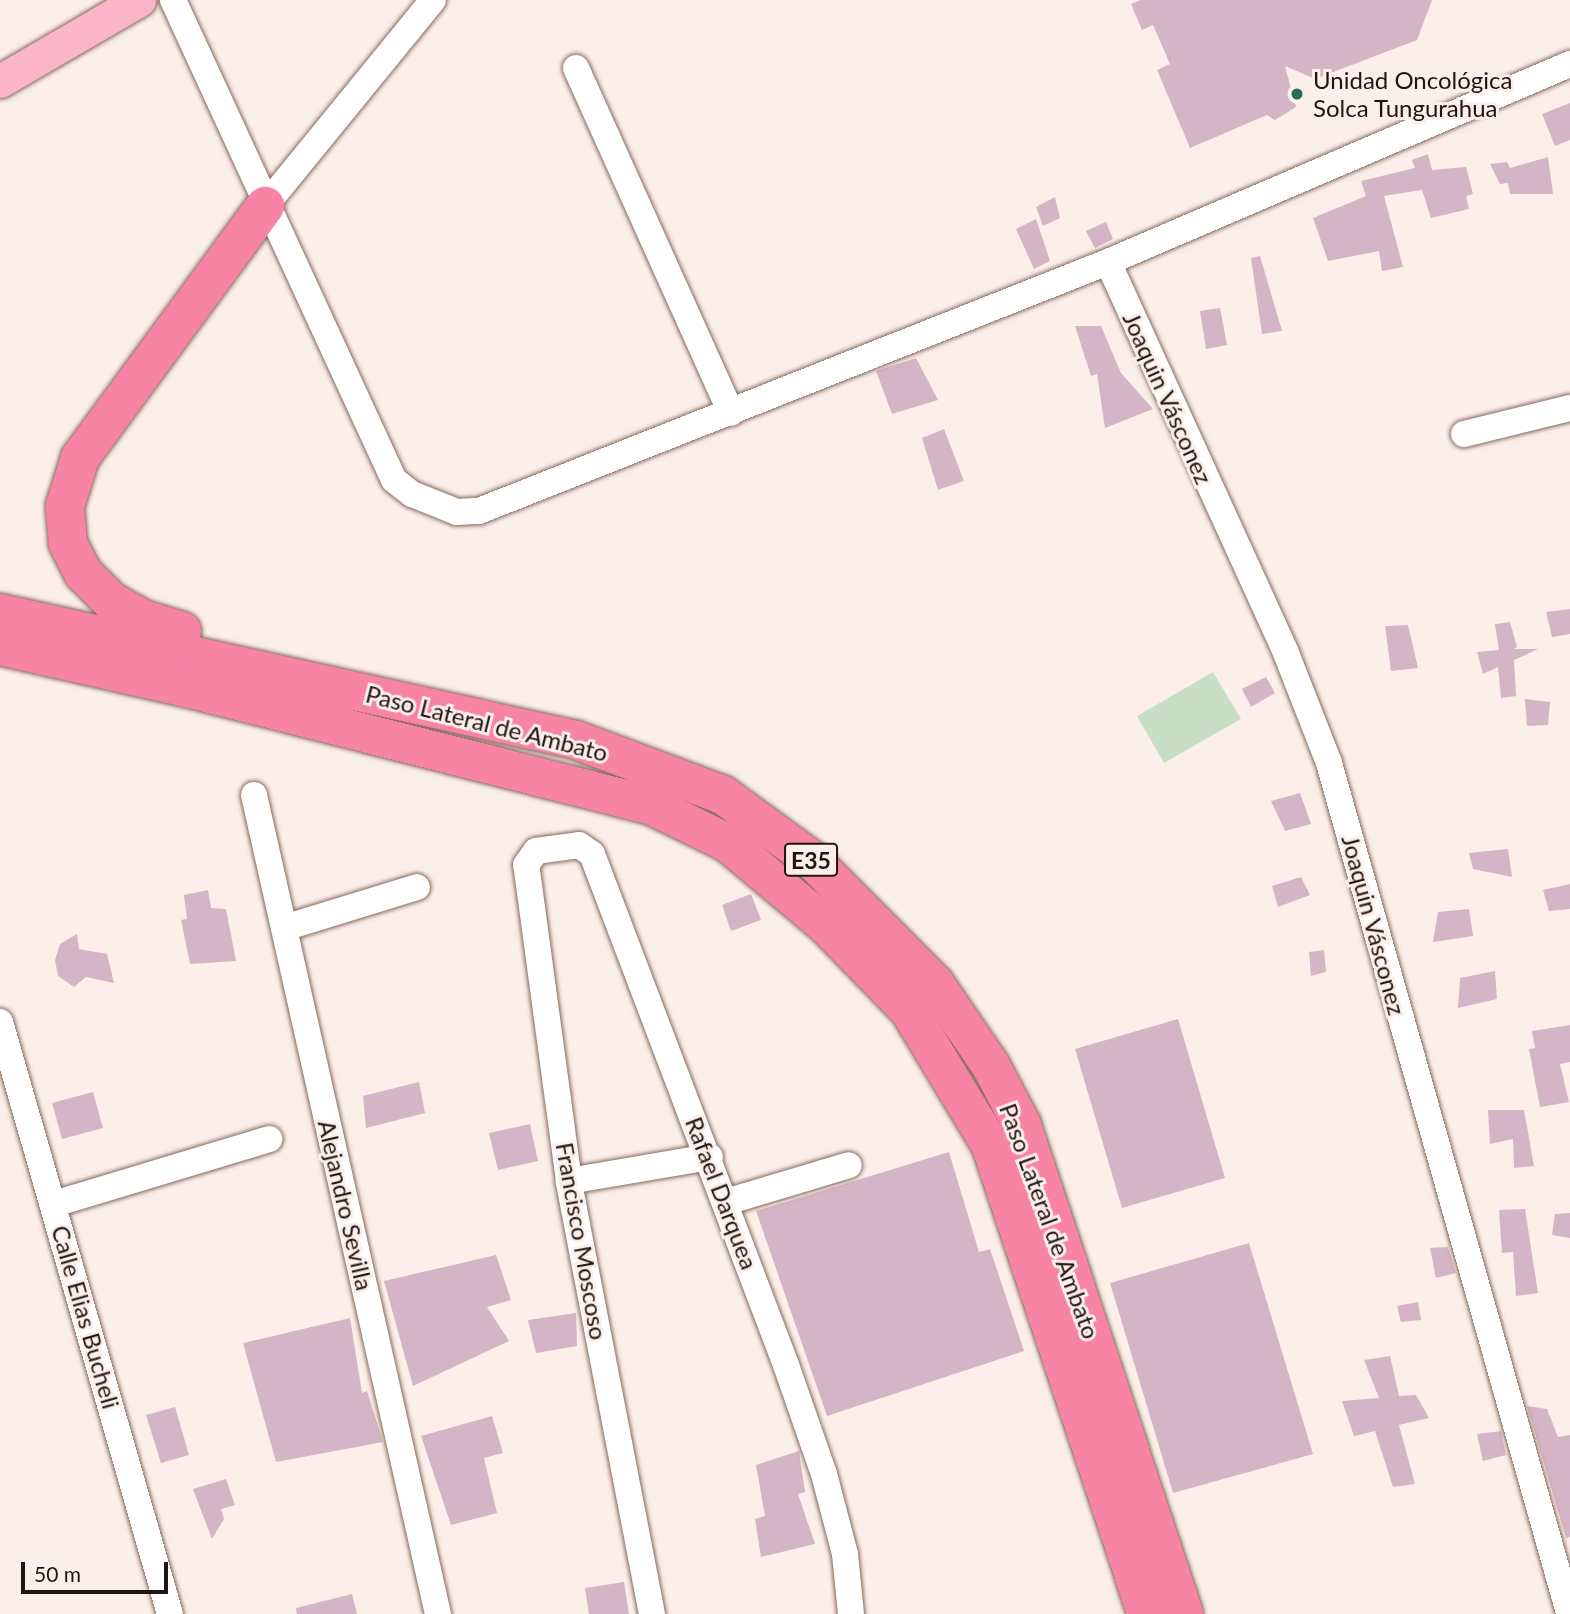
<!DOCTYPE html>
<html>
<head>
<meta charset="utf-8">
<style>
	body { margin:0 }
	#map { position:relative; width:1570px; height:1614px; overflow:hidden; background:#fcefe9; font-family:Lato,sans-serif }
	div>[style] { position:absolute }
	[style*='--x'] { left:calc(var(--x)*1px); top:calc(var(--y)*1px); width:calc(var(--w)*1px); rotate:calc(var(--a)*1deg) }
	.green>* { inset:0; background:#c9dfc5 }
	.building>* { inset:0; background:#d4b5c5 }
	.roads { filter:drop-shadow(0 0 2px #85695c) drop-shadow(0 0 2px #85695c) }
	.minor>* { height:26px; margin:-13px; padding:0 13px; transform-origin:13px; border-radius:13px; background:#fff }
	.major>* { height:33px; margin:-16.5px; padding:0 16.5px; transform-origin:16.5px; border-radius:16.5px; background:#fab5c9 }
	.highway>* { height:38px; margin:-19px; padding:0 19px; transform-origin:19px; border-radius:19px; background:#f784a5 }
	.dots>* { width:19px; height:19px; translate:-50% -50%; box-sizing:border-box; border:4px solid #fcefe9; border-radius:50% }
	span { translate:-50% -50%; white-space:nowrap; text-align:center; line-height:1.15; -webkit-text-stroke:6px #fcefe9; paint-order:stroke }
	.shield-label span { padding:2px 5px; background:#fcefe9; border:2px solid; border-radius:5px; -webkit-text-stroke-width:0 }
	.shield-label { font-size:23px; color:#201510; font-weight:700 }
	.poi-label { font-size:24px; color:#201510 }
	.left { translate:0 -50%; text-align:left }
	.street-label { font-size:24px; color:#201510 }
	.scale { position:absolute; left:21px; top:1562px; width:147px; height:32px; box-sizing:border-box; border:4px solid #201510; border-top:0; padding-left:9px; font-size:21px; line-height:24px; white-space:nowrap; color:#201510; -webkit-text-stroke:5px #fcefe9; paint-order:stroke }
</style>
</head>
<body>
<div id="map">
	<div class="green">
		<div style="clip-path:polygon(1213px 672px,1241px 719px,1164px 763px,1137px 716px)"></div>
	</div>
	<div class="building">
		<div style="clip-path:polygon(1140px 0,1432px 0,1417px 40px,1315px 79px,1285px 66px,1296px 107px,1275px 120px,1267px 115px,1190px 148px,1157px 70px,1170px 64px,1153px 25px,1142px 30px,1131px 4px)"></div>
		<div style="clip-path:polygon(1570px 103px,1570px 140px,1555px 146px,1542px 114px)"></div>
		<div style="clip-path:polygon(1428px 154px,1432px 170px,1466px 167px,1473px 194px,1466px 196px,1469px 209px,1431px 218px,1422px 190px,1384px 196px,1403px 267px,1382px 271px,1379px 251px,1328px 261px,1313px 218px,1366px 196px,1361px 181px,1415px 168px,1412px 160px)"></div>
		<div style="clip-path:polygon(1548px 157px,1553px 194px,1510px 194px,1508px 183px,1500px 184px,1490px 164px,1507px 162px,1510px 168px)"></div>
		<div style="clip-path:polygon(1055px 197px,1060px 218px,1043px 226px,1036px 207px)"></div>
		<div style="clip-path:polygon(1036px 219px,1050px 261px,1034px 269px,1016px 229px)"></div>
		<div style="clip-path:polygon(1106px 222px,1113px 239px,1095px 248px,1086px 231px)"></div>
		<div style="clip-path:polygon(1260px 256px,1282px 331px,1262px 334px,1251px 258px)"></div>
		<div style="clip-path:polygon(1220px 308px,1227px 345px,1206px 349px,1200px 311px)"></div>
		<div style="clip-path:polygon(1075px 326px,1101px 326px,1121px 373px,1153px 409px,1105px 428px,1097px 374px,1091px 376px)"></div>
		<div style="clip-path:polygon(916px 358px,938px 400px,892px 414px,876px 371px)"></div>
		<div style="clip-path:polygon(944px 429px,964px 481px,938px 490px,922px 438px)"></div>
		<div style="clip-path:polygon(1570px 609px,1570px 634px,1552px 637px,1546px 612px)"></div>
		<div style="clip-path:polygon(1510px 622px,1517px 647px,1513px 649px,1538px 649px,1514px 660px,1516px 696px,1501px 698px,1498px 667px,1483px 674px,1477px 652px,1499px 650px,1495px 624px)"></div>
		<div style="clip-path:polygon(1408px 625px,1418px 668px,1391px 671px,1385px 626px)"></div>
		<div style="clip-path:polygon(1266px 677px,1275px 693px,1251px 707px,1242px 689px)"></div>
		<div style="clip-path:polygon(1525px 699px,1550px 702px,1548px 725px,1527px 726px)"></div>
		<div style="clip-path:polygon(1300px 793px,1311px 824px,1285px 831px,1271px 801px)"></div>
		<div style="clip-path:polygon(1508px 849px,1512px 877px,1473px 869px,1469px 853px)"></div>
		<div style="clip-path:polygon(1301px 877px,1310px 895px,1278px 907px,1272px 886px)"></div>
		<div style="clip-path:polygon(1570px 884px,1570px 909px,1549px 911px,1543px 890px)"></div>
		<div style="clip-path:polygon(208px 890px,211px 908px,226px 909px,236px 961px,190px 964px,181px 920px,187px 919px,184px 895px)"></div>
		<div style="clip-path:polygon(751px 894px,761px 920px,731px 931px,722px 905px)"></div>
		<div style="clip-path:polygon(1469px 909px,1473px 936px,1433px 942px,1438px 912px)"></div>
		<div style="clip-path:polygon(77px 934px,79px 949px,107px 954px,114px 983px,86px 977px,74px 987px,58px 976px,55px 960px,60px 944px)"></div>
		<div style="clip-path:polygon(1324px 950px,1326px 972px,1311px 976px,1309px 952px)"></div>
		<div style="clip-path:polygon(1495px 971px,1497px 999px,1458px 1008px,1460px 978px)"></div>
		<div style="clip-path:polygon(1178px 1019px,1225px 1178px,1122px 1208px,1075px 1049px)"></div>
		<div style="clip-path:polygon(1570px 1025px,1570px 1062px,1560px 1064px,1569px 1102px,1540px 1107px,1529px 1049px,1535px 1048px,1532px 1031px)"></div>
		<div style="clip-path:polygon(419px 1082px,425px 1113px,366px 1128px,363px 1096px)"></div>
		<div style="clip-path:polygon(93px 1092px,103px 1128px,62px 1139px,52px 1103px)"></div>
		<div style="clip-path:polygon(1488px 1110px,1524px 1110px,1534px 1166px,1514px 1168px,1513px 1139px,1490px 1144px)"></div>
		<div style="clip-path:polygon(530px 1124px,538px 1161px,498px 1170px,489px 1133px)"></div>
		<div style="clip-path:polygon(949px 1152px,979px 1252px,990px 1249px,1024px 1351px,827px 1416px,756px 1211px)"></div>
		<div style="clip-path:polygon(1525px 1209px,1538px 1293px,1516px 1296px,1513px 1252px,1502px 1253px,1499px 1210px)"></div>
		<div style="clip-path:polygon(1570px 1213px,1570px 1238px,1552px 1235px,1555px 1214px)"></div>
		<div style="clip-path:polygon(1249px 1243px,1313px 1454px,1173px 1493px,1110px 1283px)"></div>
		<div style="clip-path:polygon(1448px 1247px,1456px 1273px,1436px 1278px,1430px 1248px)"></div>
		<div style="clip-path:polygon(496px 1255px,511px 1300px,487px 1307px,509px 1341px,413px 1386px,384px 1281px)"></div>
		<div style="clip-path:polygon(1418px 1302px,1421px 1320px,1401px 1322px,1397px 1306px)"></div>
		<div style="clip-path:polygon(576px 1313px,577px 1346px,536px 1353px,528px 1320px)"></div>
		<div style="clip-path:polygon(350px 1318px,362px 1393px,367px 1391px,383px 1442px,276px 1462px,243px 1343px)"></div>
		<div style="clip-path:polygon(1390px 1356px,1399px 1396px,1416px 1395px,1429px 1418px,1399px 1425px,1415px 1484px,1393px 1487px,1375px 1431px,1354px 1436px,1342px 1401px,1379px 1398px,1364px 1360px)"></div>
		<div style="clip-path:polygon(1527px 1406px,1547px 1409px,1558px 1437px,1570px 1435px,1570px 1537px,1566px 1538px)"></div>
		<div style="clip-path:polygon(175px 1407px,189px 1455px,161px 1463px,146px 1415px)"></div>
		<div style="clip-path:polygon(492px 1416px,503px 1453px,484px 1458px,497px 1513px,451px 1525px,421px 1436px)"></div>
		<div style="clip-path:polygon(1501px 1431px,1506px 1455px,1483px 1461px,1477px 1434px)"></div>
		<div style="clip-path:polygon(799px 1451px,805px 1492px,798px 1494px,815px 1544px,761px 1557px,755px 1519px,765px 1516px,756px 1465px)"></div>
		<div style="clip-path:polygon(226px 1479px,235px 1505px,221px 1509px,224px 1519px,212px 1539px,193px 1489px)"></div>
		<div style="clip-path:polygon(624px 1582px,629px 1614px,589px 1614px,585px 1588px)"></div>
		<div style="clip-path:polygon(352px 1594px,357px 1614px,297px 1614px,296px 1608px)"></div>
	</div>
	<div class="roads">
		<div class="minor">
			<div style="--x:173;--y:0;--w:528;--a:65.28"></div>
			<div style="--x:394;--y:480;--w:23;--a:38"></div>
			<div style="--x:412;--y:494;--w:48;--a:21.8"></div>
			<div style="--x:457;--y:512;--w:22;--a:-3"></div>
			<div style="--x:479;--y:511;--w:676;--a:-21.6"></div>
			<div style="--x:1108;--y:262;--w:503;--a:-23.2"></div>
			<div style="--x:576;--y:68;--w:378;--a:65.8"></div>
			<div style="--x:265;--y:206;--w:266;--a:-50.8"></div>
			<div style="--x:1108;--y:262;--w:430;--a:65.5"></div>
			<div style="--x:1286;--y:653;--w:118;--a:68.6"></div>
			<div style="--x:1329;--y:763;--w:883;--a:74.23"></div>
			<div style="--x:1464;--y:434;--w:109;--a:-13.8"></div>
			<div style="--x:254;--y:795;--w:839;--a:77.34"></div>
			<div style="--x:284;--y:928;--w:139;--a:-17.1"></div>
			<div style="--x:0;--y:1022;--w:616;--a:73.98"></div>
			<div style="--x:569;--y:1181;--w:143;--a:-9.7"></div>
			<div style="--x:726;--y:1202;--w:128;--a:-16.7"></div>
			<div style="--x:54;--y:1204;--w:225;--a:-16.8"></div>
			<div style="--x:652;--y:1614;--w:441;--a:-100.9"></div>
			<div style="--x:569;--y:1181;--w:319;--a:-97.7"></div>
			<div style="--x:526;--y:865;--w:17;--a:-54"></div>
			<div style="--x:536;--y:851;--w:43;--a:-7.9"></div>
			<div style="--x:579;--y:845;--w:16;--a:35"></div>
			<div style="--x:592;--y:854;--w:547;--a:69.21"></div>
			<div style="--x:786;--y:1365;--w:115;--a:70.8"></div>
			<div style="--x:824;--y:1474;--w:83;--a:75.3"></div>
			<div style="--x:845;--y:1554;--w:60;--a:84.3"></div>
		</div>
		<div class="major">
			<div style="--x:0;--y:81;--w:161;--a:-30.2"></div>
		</div>
		<div class="highway">
			<div style="--x:0;--y:613;--w:590;--a:12.43"></div>
			<div style="--x:576;--y:740;--w:157;--a:20.5"></div>
			<div style="--x:723;--y:795;--w:110;--a:36.1"></div>
			<div style="--x:812;--y:860;--w:175;--a:45.2"></div>
			<div style="--x:935;--y:984;--w:99;--a:55.7"></div>
			<div style="--x:991;--y:1066;--w:67;--a:62.3"></div>
			<div style="--x:1022;--y:1125;--w:515;--a:71.67"></div>
			<div style="--x:182;--y:631;--w:39;--a:-163"></div>
			<div style="--x:145;--y:620;--w:39;--a:-151"></div>
			<div style="--x:111;--y:601;--w:40;--a:-135"></div>
			<div style="--x:83;--y:573;--w:34;--a:-117"></div>
			<div style="--x:68;--y:543;--w:37;--a:-95"></div>
			<div style="--x:65;--y:506;--w:50;--a:-72.6"></div>
			<div style="--x:80;--y:458;--w:313;--a:-53.7"></div>
			<div style="--x:0;--y:646;--w:196;--a:12.7"></div>
			<div style="--x:191;--y:689;--w:476;--a:14.2"></div>
			<div style="--x:652;--y:806;--w:85;--a:26"></div>
			<div style="--x:728;--y:843;--w:128;--a:39.9"></div>
			<div style="--x:826;--y:925;--w:119;--a:45.7"></div>
			<div style="--x:909;--y:1010;--w:159;--a:58.9"></div>
			<div style="--x:991;--y:1146;--w:493;--a:71.6"></div>
		</div>
	</div>
	<div class="dots">
		<div style="left:1297px;top:94px;background:#296a5a"></div>
	</div>
	<div class="shield-label">
		<span style="left:811px;top:860px">E35</span>
	</div>
	<div class="poi-label">
		<span class="left" style="left:1313px;top:94px">Unidad Oncológica<br>Solca Tungurahua</span>
	</div>
	<div class="street-label">
		<span style="left:1168px;top:398px;rotate:66deg">Joaquin Vásconez</span>
		<span style="left:487px;top:723px;rotate:14deg">Paso Lateral de Ambato</span>
		<span style="left:1374px;top:925px;rotate:75deg">Joaquin Vásconez</span>
		<span style="left:722px;top:1193px;rotate:69deg">Rafael Darquea</span>
		<span style="left:346px;top:1205px;rotate:77deg">Alejandro Sevilla</span>
		<span style="left:1050px;top:1221px;rotate:70deg">Paso Lateral de Ambato</span>
		<span style="left:582px;top:1241px;rotate:80deg">Francisco Moscoso</span>
		<span style="left:86px;top:1317px;rotate:74deg">Calle Elias Bucheli</span>
	</div>
	<div class="scale">50 m</div>
</div>
</body>
</html>
